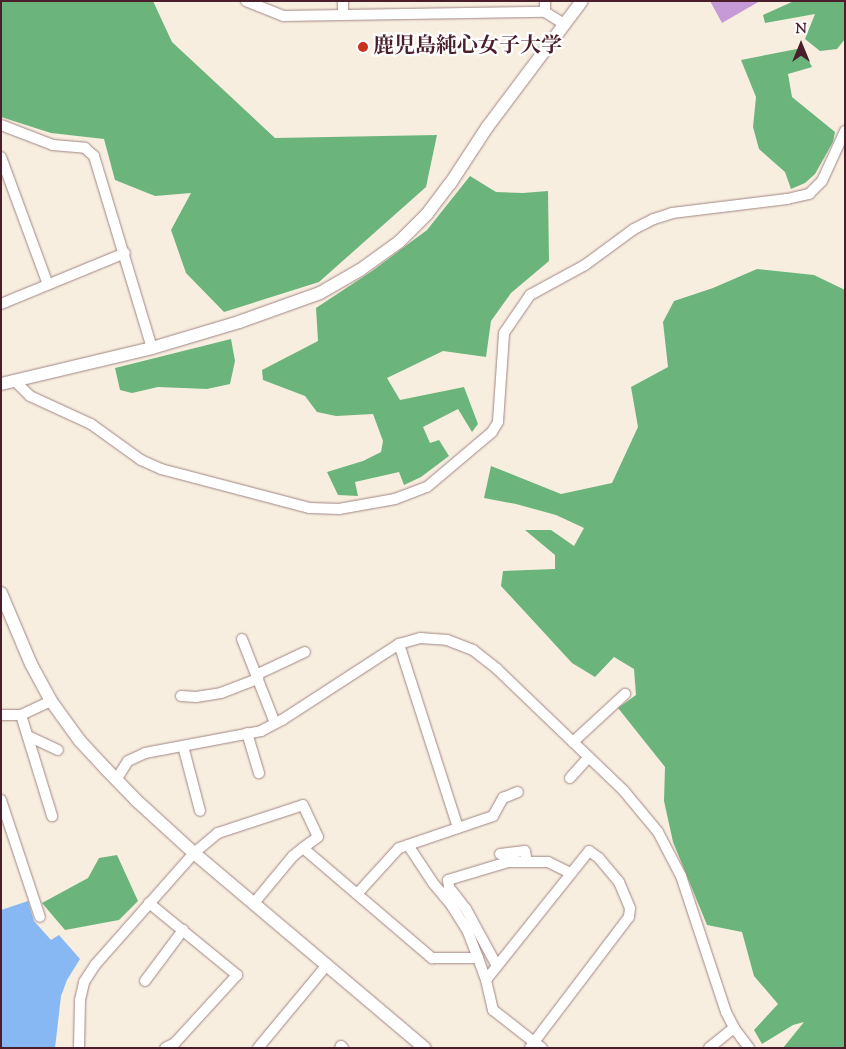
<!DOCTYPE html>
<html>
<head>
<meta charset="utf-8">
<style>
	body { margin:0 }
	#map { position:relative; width:846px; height:1049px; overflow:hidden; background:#f8eedf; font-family:"Sorts Mill Goudy","Noto Serif JP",serif }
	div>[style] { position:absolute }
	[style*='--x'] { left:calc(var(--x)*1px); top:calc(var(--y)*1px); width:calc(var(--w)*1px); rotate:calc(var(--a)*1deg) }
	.forest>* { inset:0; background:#6bb57c }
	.water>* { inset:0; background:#87b8f3 }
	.building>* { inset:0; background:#c69ad6 }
	.roads { filter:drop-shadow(0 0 1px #a18685) drop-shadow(0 0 1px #a18685) }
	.minor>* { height:10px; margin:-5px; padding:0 5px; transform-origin:5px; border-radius:5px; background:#fff }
	.tertiary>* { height:12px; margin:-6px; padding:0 6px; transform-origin:6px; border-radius:6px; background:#fff }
	.dots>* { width:14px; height:14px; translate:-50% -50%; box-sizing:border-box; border:2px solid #fff; border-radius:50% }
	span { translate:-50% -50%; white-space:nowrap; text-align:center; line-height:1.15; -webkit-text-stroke:4.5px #fff; paint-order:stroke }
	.poi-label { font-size:21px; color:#4a1f2b; font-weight:700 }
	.left { translate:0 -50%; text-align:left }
	.frame { position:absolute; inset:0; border:2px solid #4a1f2b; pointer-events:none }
	.north { position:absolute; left:776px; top:20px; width:50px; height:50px; -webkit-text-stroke:4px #fff; paint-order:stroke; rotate:0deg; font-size:14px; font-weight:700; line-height:20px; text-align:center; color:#4a1f2b }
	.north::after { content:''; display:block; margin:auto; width:18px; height:22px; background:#4a1f2b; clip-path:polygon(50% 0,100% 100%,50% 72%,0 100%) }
</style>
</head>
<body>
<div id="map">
	<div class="forest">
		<div style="clip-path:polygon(1px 1px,153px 1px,172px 42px,275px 138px,437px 135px,426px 187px,319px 282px,224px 312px,186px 273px,171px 230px,191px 193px,155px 196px,115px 180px,104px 139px,51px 133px,1px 117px)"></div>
		<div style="clip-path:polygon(794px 1px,845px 1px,845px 39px,837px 49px,820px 51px,805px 39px,815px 14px,765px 23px,763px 15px)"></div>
		<div style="clip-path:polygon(802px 48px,812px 67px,788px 74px,792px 97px,835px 132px,833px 142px,815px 174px,805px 183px,791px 189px,785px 172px,759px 149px,753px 127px,756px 97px,741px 60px)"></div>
		<div style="clip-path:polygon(470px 176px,496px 192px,523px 193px,548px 191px,549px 261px,511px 293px,491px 321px,486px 357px,443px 351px,387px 378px,400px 400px,464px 387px,478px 424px,472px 432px,458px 409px,423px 427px,430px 443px,439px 440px,449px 456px,421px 477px,404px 485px,399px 472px,355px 482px,358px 496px,338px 495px,327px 472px,363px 461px,381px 452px,383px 441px,373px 414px,336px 416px,317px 412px,305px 396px,263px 380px,262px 370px,318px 341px,316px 308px,372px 271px,427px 230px)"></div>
		<div style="clip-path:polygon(757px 269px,814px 275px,845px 290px,845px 1048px,783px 1048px,804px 1022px,793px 1025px,762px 1044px,754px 1030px,778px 1004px,754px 976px,742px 932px,707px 925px,673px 842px,664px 801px,665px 767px,618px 708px,636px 695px,634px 669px,614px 657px,595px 677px,572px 663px,501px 586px,503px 571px,555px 569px,555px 555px,525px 530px,551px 530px,574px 546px,584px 528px,556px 515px,516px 504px,484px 498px,491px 466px,561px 494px,612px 483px,638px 427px,631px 387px,668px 367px,663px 322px,674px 301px,713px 288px)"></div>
		<div style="clip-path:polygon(231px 339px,235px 361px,230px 384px,207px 389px,158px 387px,132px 393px,120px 390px,115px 368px)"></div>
		<div style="clip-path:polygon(117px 855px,138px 901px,119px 920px,65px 930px,42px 903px,88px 878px,99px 858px)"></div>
	</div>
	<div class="water">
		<div style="clip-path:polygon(28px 901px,34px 921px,51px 940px,59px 935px,80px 959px,67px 980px,61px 996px,55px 1048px,1px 1048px,1px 910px)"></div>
	</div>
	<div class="building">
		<div style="clip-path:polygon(710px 1px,760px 1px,722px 23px)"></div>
	</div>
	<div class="roads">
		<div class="minor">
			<div style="--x:246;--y:1;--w:40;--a:22"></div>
			<div style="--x:283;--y:16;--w:60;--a:-1"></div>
			<div style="--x:343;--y:1;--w:14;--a:90"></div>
			<div style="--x:343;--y:15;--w:202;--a:-0.9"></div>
			<div style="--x:545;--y:1;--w:11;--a:90"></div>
			<div style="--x:545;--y:12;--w:22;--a:32"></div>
			<div style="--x:1;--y:125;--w:56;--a:21"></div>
			<div style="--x:53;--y:145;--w:32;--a:5"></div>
			<div style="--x:85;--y:148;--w:12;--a:42"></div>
			<div style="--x:94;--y:156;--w:201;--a:73.2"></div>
			<div style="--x:1;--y:157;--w:136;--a:69.8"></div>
			<div style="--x:1;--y:304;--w:134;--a:-22.4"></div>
			<div style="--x:14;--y:380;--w:23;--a:45"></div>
			<div style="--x:30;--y:396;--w:67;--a:24.7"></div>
			<div style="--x:91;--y:424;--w:62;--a:35.8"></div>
			<div style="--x:141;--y:460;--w:22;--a:24"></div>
			<div style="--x:161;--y:469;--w:154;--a:14.7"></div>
			<div style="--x:310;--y:508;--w:29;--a:2"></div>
			<div style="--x:339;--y:509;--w:57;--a:-10.1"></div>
			<div style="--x:395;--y:499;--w:34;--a:-21"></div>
			<div style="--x:427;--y:487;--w:85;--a:-40.2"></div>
			<div style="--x:492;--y:432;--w:12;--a:-59"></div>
			<div style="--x:498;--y:422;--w:89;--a:-86.1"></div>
			<div style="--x:504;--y:333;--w:46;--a:-55.6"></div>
			<div style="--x:530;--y:295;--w:63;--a:-28.6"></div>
			<div style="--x:585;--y:265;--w:61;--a:-36.3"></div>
			<div style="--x:634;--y:229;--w:22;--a:-27"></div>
			<div style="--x:654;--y:219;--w:19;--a:-18"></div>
			<div style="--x:672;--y:213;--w:116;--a:-6.9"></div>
			<div style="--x:787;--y:199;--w:23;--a:-13"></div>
			<div style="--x:809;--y:194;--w:18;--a:-45"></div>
			<div style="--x:822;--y:181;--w:55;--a:-65.3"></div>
			<div style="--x:242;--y:639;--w:90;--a:68.6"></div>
			<div style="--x:399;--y:644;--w:193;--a:72.2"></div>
			<div style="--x:256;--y:675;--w:54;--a:-25.1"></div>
			<div style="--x:181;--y:696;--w:15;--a:4"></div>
			<div style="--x:196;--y:697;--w:25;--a:-9"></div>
			<div style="--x:221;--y:693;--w:40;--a:-21"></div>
			<div style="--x:1;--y:715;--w:20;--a:0"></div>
			<div style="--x:21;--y:715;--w:33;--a:-25"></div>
			<div style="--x:21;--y:715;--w:106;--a:72.9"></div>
			<div style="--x:247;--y:733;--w:42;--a:73.3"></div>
			<div style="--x:28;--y:736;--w:33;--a:25"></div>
			<div style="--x:573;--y:742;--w:71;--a:-42.7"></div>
			<div style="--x:183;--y:746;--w:67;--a:75.3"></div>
			<div style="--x:570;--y:778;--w:28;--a:-48"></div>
			<div style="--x:116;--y:780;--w:22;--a:-58"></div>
			<div style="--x:128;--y:761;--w:19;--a:-25"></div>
			<div style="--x:145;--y:753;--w:118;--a:-10.7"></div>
			<div style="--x:261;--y:731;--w:24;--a:-28"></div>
			<div style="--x:282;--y:720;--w:140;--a:-33"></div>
			<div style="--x:399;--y:644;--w:22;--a:-16"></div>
			<div style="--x:420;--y:638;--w:27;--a:4"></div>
			<div style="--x:447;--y:640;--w:28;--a:21"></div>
			<div style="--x:473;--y:650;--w:31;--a:38"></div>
			<div style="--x:497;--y:669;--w:176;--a:43.8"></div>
			<div style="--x:624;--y:791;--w:53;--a:50.3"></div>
			<div style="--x:658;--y:832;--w:50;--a:62.4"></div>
			<div style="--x:681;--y:876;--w:143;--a:71.7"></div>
			<div style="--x:726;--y:1012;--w:18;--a:63"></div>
			<div style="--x:734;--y:1028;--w:25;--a:53"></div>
			<div style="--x:1;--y:800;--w:123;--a:71.6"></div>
			<div style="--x:408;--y:845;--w:90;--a:-18.8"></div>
			<div style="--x:493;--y:816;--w:21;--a:-61"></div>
			<div style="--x:503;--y:798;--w:16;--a:-22"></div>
			<div style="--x:500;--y:854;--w:25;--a:-7"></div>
			<div style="--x:525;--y:851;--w:11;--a:80"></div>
			<div style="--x:357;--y:894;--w:62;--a:-47.6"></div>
			<div style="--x:399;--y:848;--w:9;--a:-18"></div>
			<div style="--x:408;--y:845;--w:45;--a:56.7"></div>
			<div style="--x:433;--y:883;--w:30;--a:50"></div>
			<div style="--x:452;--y:906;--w:31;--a:58"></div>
			<div style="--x:468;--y:932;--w:28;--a:69"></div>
			<div style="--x:149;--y:903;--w:114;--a:39.3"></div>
			<div style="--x:237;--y:975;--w:92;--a:132.4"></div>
			<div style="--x:175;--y:1043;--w:11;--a:153"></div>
			<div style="--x:254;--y:903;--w:61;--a:-50.3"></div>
			<div style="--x:293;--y:856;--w:13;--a:-39"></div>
			<div style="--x:303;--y:848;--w:170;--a:40.5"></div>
			<div style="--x:432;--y:958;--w:46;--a:0"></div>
			<div style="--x:478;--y:958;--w:23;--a:70"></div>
			<div style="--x:497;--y:966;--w:65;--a:-118.5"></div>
			<div style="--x:466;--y:909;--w:28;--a:-128"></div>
			<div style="--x:449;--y:887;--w:7;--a:-98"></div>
			<div style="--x:448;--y:880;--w:63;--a:-16.7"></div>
			<div style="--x:508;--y:862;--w:40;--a:0"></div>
			<div style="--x:548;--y:862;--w:25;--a:26"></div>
			<div style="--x:145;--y:981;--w:64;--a:-53.3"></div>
			<div style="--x:79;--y:1048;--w:48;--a:-88.8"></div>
			<div style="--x:80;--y:1000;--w:18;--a:-77"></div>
			<div style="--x:84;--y:982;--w:20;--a:-57"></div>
			<div style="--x:95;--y:965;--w:149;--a:-48.5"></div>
			<div style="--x:194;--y:853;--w:31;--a:-40"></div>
			<div style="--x:218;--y:833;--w:89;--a:-18.2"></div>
			<div style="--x:303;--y:805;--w:35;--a:65"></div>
			<div style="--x:318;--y:837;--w:19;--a:144"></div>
			<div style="--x:258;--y:1048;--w:108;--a:-50.3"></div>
			<div style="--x:340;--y:1048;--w:2;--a:-63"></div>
			<div style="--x:341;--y:1046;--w:3;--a:45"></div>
			<div style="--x:530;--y:1048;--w:7;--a:-56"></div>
			<div style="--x:534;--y:1042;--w:157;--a:-52.8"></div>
			<div style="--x:629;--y:917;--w:9;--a:-84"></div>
			<div style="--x:630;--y:908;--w:28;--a:-113"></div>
			<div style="--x:619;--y:882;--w:31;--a:-130"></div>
			<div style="--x:599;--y:858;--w:12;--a:-145"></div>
			<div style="--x:589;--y:851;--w:165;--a:128.6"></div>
			<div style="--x:486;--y:980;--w:31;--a:77"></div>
			<div style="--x:493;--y:1010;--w:52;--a:38"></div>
			<div style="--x:534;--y:1042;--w:10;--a:37"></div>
			<div style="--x:709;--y:1048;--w:32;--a:-39"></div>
		</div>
		<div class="tertiary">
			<div style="--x:1;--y:384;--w:155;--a:-13.4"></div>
			<div style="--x:152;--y:348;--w:91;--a:-16.6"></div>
			<div style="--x:239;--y:322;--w:86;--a:-19.7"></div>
			<div style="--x:320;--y:293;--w:46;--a:-29.9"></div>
			<div style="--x:360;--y:270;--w:48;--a:-35.7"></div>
			<div style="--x:399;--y:242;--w:40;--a:-45"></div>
			<div style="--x:427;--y:214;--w:38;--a:-53"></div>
			<div style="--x:450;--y:184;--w:69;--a:-56.8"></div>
			<div style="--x:488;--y:126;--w:156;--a:-53.1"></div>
			<div style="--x:1;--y:593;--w:77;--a:67.1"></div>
			<div style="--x:31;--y:664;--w:42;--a:61.6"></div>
			<div style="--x:51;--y:701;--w:49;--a:54.1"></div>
			<div style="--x:80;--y:741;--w:38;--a:47"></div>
			<div style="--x:106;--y:769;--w:43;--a:45.9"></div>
			<div style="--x:136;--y:800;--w:79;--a:42.4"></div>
			<div style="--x:194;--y:853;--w:302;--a:40.2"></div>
		</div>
	</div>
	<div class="dots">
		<div style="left:363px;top:47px;background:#c8321e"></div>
	</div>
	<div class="poi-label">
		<span class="left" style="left:373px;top:47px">鹿児島純心女子大学</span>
	</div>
	<div class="frame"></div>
	<div class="north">N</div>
</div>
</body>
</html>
